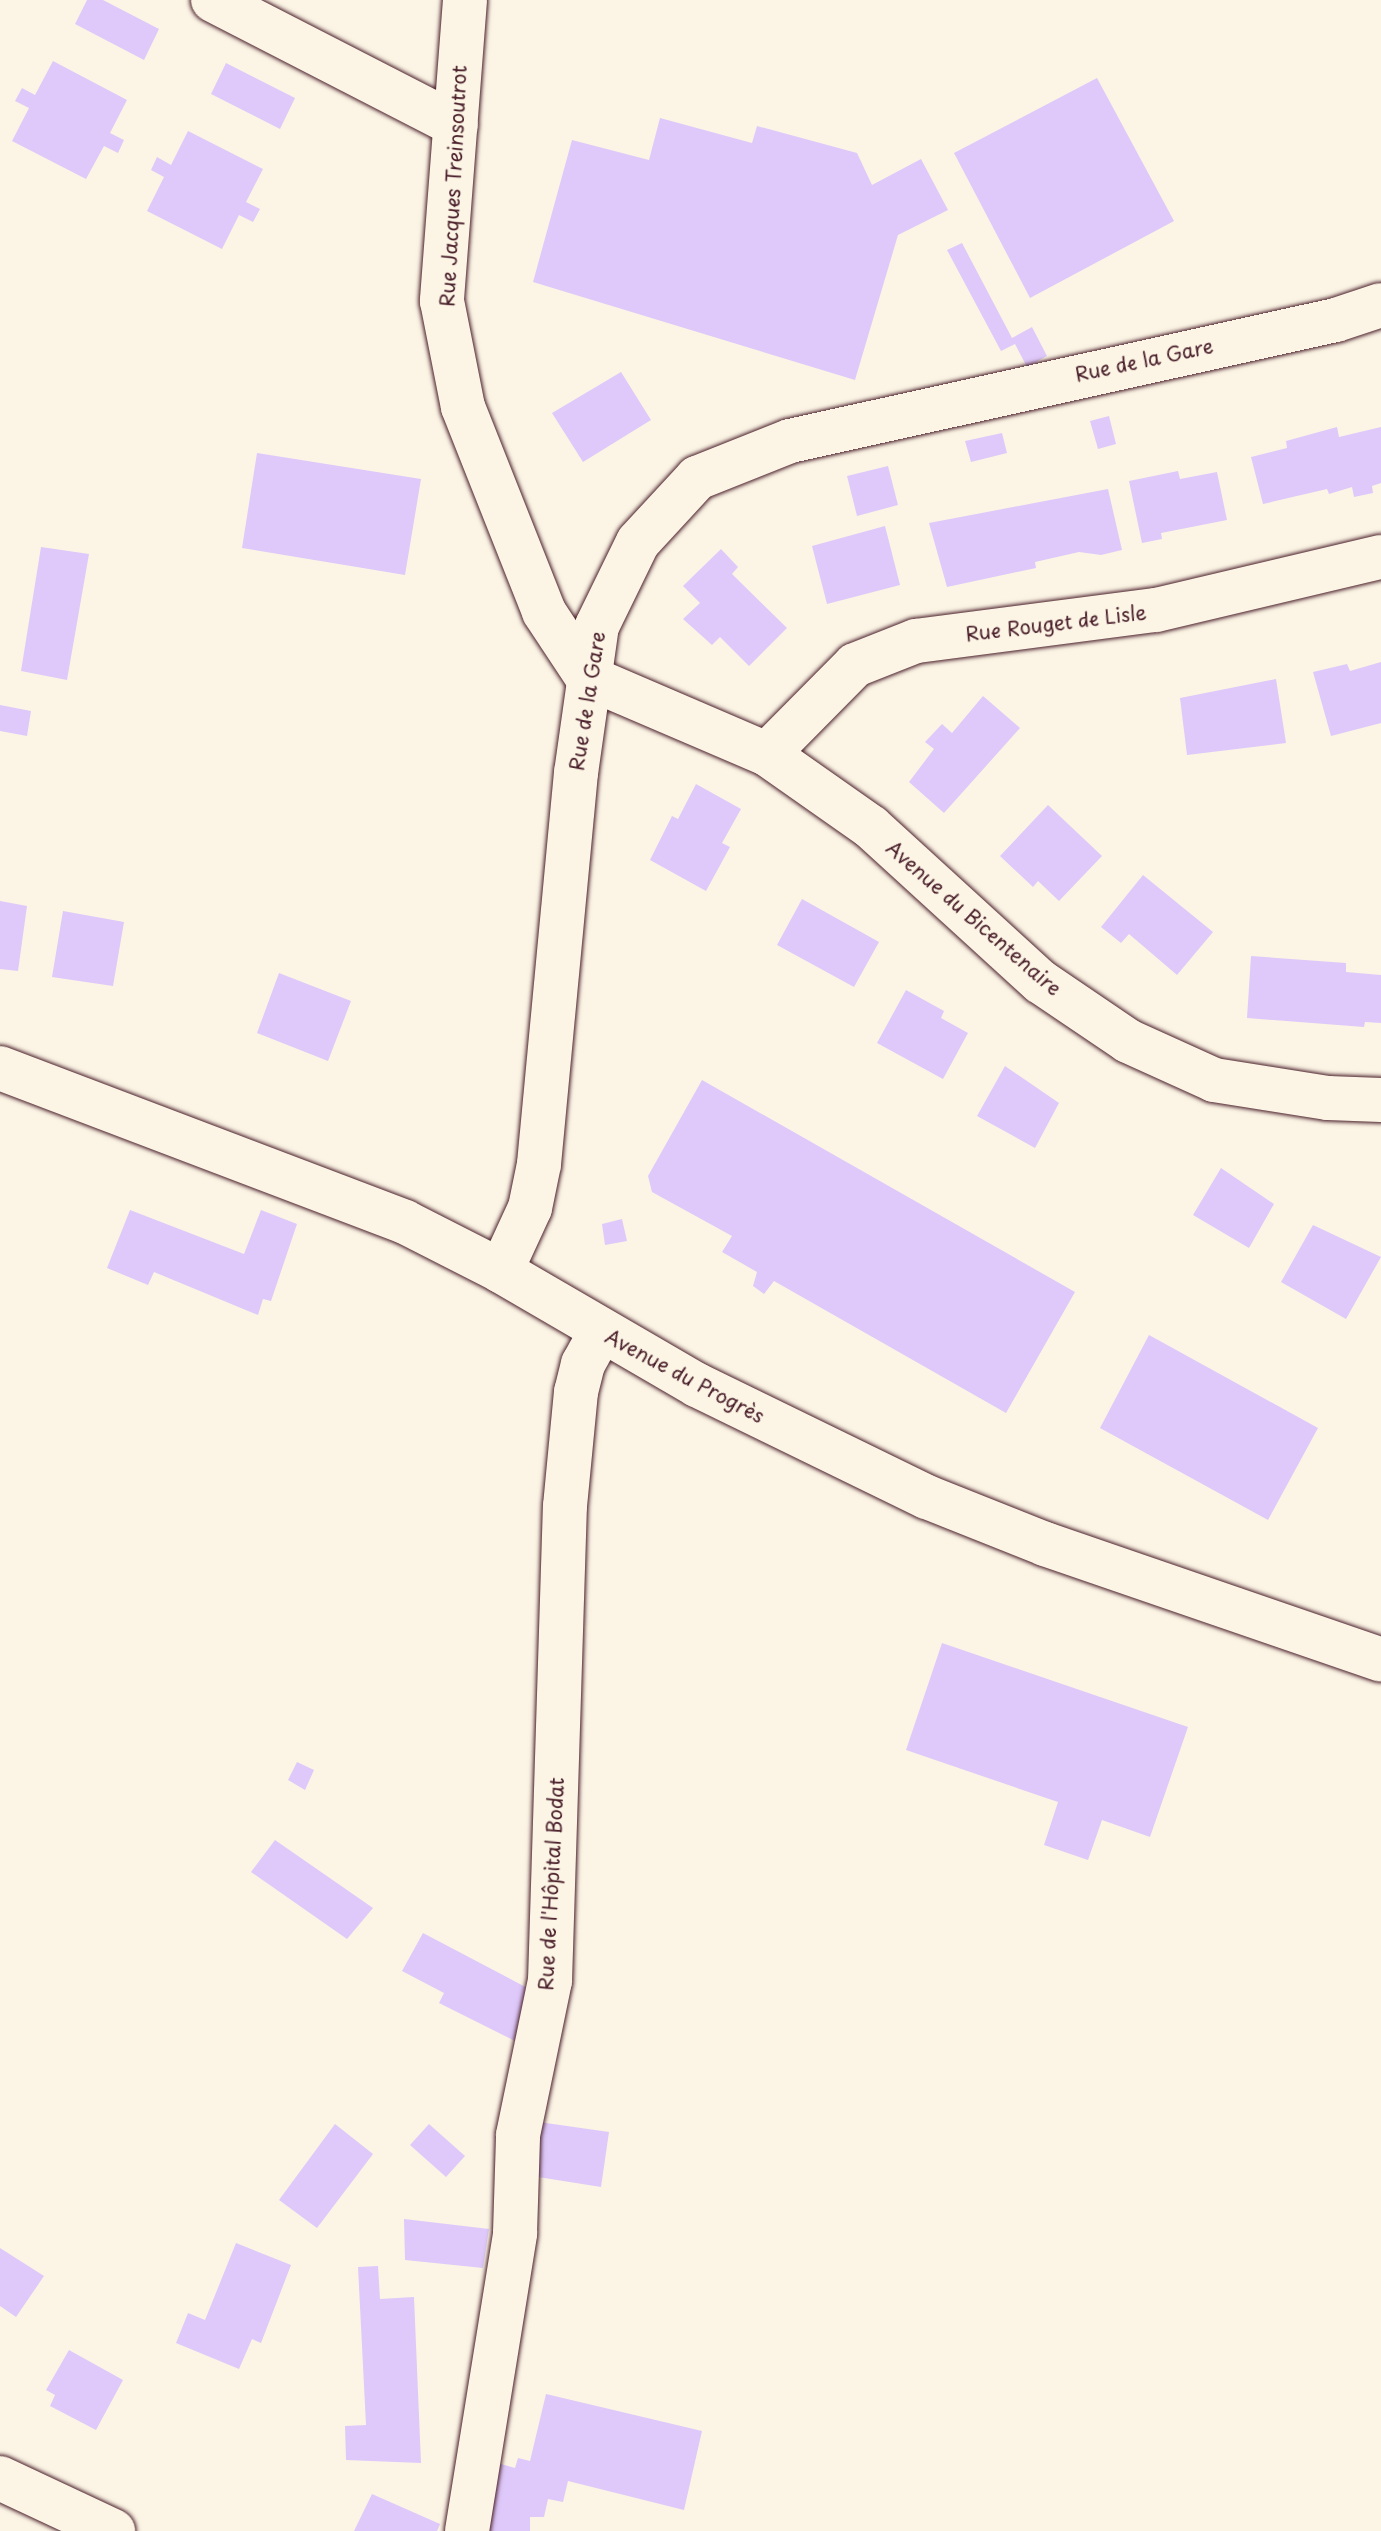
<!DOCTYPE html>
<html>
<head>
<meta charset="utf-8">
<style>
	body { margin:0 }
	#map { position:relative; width:1381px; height:2531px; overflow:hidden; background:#fcf5e5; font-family:"Playpen Sans",sans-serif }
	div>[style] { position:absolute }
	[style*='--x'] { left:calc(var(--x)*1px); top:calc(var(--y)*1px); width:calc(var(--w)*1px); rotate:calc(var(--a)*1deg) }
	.building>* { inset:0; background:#dec9fa }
	.roads { filter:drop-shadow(0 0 2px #4a1f2b) drop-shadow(0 0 2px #4a1f2b) }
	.minor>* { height:44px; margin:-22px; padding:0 22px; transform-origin:22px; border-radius:22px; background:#fcf5e5 }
	.tertiary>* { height:44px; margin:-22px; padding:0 22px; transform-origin:22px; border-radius:22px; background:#fcf5e5 }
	span { translate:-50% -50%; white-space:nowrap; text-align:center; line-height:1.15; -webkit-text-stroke:7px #fcf5e5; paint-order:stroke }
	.street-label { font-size:20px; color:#4a1f2b }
</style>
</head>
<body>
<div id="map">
	<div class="building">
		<div style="clip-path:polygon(87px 0,103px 0,159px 29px,144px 60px,75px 24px)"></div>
		<div style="clip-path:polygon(53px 61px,127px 100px,110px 133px,124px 140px,118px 153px,104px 146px,86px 179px,12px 141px,29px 108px,15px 101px,22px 88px,35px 95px)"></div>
		<div style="clip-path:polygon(226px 63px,295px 98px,280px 129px,211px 94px)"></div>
		<div style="clip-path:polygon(1097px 78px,1174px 221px,1030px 298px,954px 153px)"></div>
		<div style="clip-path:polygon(660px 118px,752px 143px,757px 126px,857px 153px,872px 185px,921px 159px,948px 210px,898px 235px,855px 380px,533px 282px,572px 140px,649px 160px)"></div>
		<div style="clip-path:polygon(188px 131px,263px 169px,246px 202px,260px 209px,253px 222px,239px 215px,222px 249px,147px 211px,164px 177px,151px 170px,157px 157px,171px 165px)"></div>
		<div style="clip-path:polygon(962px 243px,1012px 338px,1032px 327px,1047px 356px,1027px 367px,1015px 344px,1001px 351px,947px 250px)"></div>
		<div style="clip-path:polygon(621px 372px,651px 420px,583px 462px,552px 413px)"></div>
		<div style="clip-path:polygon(1109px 416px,1116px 444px,1098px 449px,1090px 421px)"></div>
		<div style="clip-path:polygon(1337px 427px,1339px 437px,1381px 427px,1381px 483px,1372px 486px,1373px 493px,1354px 497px,1352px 487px,1329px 494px,1327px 489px,1263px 504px,1251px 457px,1287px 448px,1286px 441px)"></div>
		<div style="clip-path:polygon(1002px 433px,1007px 453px,971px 462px,965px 441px)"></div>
		<div style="clip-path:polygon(257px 453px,421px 479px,405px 575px,242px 548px)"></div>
		<div style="clip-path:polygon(888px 466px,898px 505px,857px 516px,847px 476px)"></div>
		<div style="clip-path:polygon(1178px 471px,1180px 479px,1217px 472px,1227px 520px,1161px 533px,1162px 539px,1142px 543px,1129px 481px)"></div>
		<div style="clip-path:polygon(1108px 489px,1122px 550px,1101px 555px,1079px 552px,1035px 562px,1036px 568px,947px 587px,929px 523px)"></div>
		<div style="clip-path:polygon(885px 526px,900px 585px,827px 604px,812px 546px)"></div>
		<div style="clip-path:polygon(41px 547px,89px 554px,67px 680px,21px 671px)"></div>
		<div style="clip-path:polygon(721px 549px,738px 567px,732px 574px,787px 628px,749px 666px,720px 637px,712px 645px,683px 619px,700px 603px,683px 586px)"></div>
		<div style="clip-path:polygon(1381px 662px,1381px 723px,1331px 736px,1313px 672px,1347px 664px,1350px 671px)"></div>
		<div style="clip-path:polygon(1276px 679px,1286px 743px,1187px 755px,1180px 698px)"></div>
		<div style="clip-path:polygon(983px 696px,1020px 728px,944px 813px,909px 782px,934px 749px,925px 742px,942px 724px,952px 733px)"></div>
		<div style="clip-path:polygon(0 705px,31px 711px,27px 736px,0 731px)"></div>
		<div style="clip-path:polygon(696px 784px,741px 809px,722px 843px,730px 847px,706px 891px,650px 860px,672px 816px,678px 819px)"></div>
		<div style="clip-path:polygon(1048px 805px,1102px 856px,1059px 901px,1038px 881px,1033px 887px,1000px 856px)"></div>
		<div style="clip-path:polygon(1143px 875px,1213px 932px,1177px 975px,1129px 934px,1121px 943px,1101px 927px)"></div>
		<div style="clip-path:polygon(802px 899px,879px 942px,854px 987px,777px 945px)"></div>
		<div style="clip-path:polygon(0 901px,27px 906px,18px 971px,0 969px)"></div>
		<div style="clip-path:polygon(63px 911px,124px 922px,113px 986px,52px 977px)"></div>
		<div style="clip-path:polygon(1251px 956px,1346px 963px,1346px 972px,1381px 975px,1381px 1023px,1365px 1022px,1364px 1027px,1247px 1018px)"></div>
		<div style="clip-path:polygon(279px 973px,351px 1001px,328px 1061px,257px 1033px)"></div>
		<div style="clip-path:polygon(906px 990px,944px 1011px,941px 1018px,968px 1033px,943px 1079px,877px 1043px)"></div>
		<div style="clip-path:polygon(1005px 1066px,1059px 1103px,1035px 1148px,977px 1116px)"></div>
		<div style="clip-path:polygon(702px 1080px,1075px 1292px,1006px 1413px,774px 1281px,764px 1294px,753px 1286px,757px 1272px,722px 1252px,732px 1236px,652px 1192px,648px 1176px)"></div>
		<div style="clip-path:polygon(1221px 1168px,1274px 1204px,1249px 1248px,1193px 1215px)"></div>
		<div style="clip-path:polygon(130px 1210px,244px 1254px,261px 1210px,297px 1224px,271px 1301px,263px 1299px,258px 1315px,154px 1272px,148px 1285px,107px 1268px)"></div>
		<div style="clip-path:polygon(622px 1219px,627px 1241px,605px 1245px,602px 1224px)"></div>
		<div style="clip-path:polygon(1313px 1225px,1381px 1257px,1346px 1319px,1281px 1282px)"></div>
		<div style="clip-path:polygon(1149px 1335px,1318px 1428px,1268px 1520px,1100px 1428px)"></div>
		<div style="clip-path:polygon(942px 1643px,1188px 1727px,1150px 1837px,1102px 1820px,1088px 1860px,1044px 1845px,1058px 1802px,906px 1750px)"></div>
		<div style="clip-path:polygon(297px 1762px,314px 1770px,305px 1790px,288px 1780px)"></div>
		<div style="clip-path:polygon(275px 1840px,373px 1908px,347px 1939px,251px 1872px)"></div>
		<div style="clip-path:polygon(423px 1933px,535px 1992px,527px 2047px,439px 2003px,444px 1993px,402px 1971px)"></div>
		<div style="clip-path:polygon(539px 2122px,609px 2132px,601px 2187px,538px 2177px)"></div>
		<div style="clip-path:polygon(335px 2124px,373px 2154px,317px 2228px,279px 2200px)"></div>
		<div style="clip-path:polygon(429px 2124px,465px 2156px,446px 2177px,410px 2145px)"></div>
		<div style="clip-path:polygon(404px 2219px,489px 2229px,483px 2268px,405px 2260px)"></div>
		<div style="clip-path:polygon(236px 2243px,291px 2265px,261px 2343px,252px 2339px,239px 2369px,176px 2343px,188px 2313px,205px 2320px)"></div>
		<div style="clip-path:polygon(0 2248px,44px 2276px,16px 2317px,0 2306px)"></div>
		<div style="clip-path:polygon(378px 2266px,380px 2299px,414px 2297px,421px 2463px,346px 2460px,345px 2426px,366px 2425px,358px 2267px)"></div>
		<div style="clip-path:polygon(69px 2350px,123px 2380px,96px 2430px,50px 2406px,55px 2395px,46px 2390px)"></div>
		<div style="clip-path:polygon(546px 2394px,702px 2431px,684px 2510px,568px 2481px,563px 2502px,548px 2499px,544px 2517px,530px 2517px,530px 2531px,483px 2531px,490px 2527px,497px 2463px,515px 2468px,518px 2458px,530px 2461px)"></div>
		<div style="clip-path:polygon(372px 2494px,440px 2524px,437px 2531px,354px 2531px)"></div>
	</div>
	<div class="roads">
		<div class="minor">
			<div style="--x:213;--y:0;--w:273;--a:27.2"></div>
			<div style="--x:465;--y:0;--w:302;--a:94.4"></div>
			<div style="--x:442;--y:301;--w:108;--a:78.8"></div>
			<div style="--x:463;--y:407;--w:220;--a:68.4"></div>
			<div style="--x:544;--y:612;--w:78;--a:56.5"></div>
			<div style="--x:587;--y:677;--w:196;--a:23.2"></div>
			<div style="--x:767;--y:754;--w:127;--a:35.1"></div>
			<div style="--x:871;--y:827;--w:230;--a:42.4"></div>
			<div style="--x:1041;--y:982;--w:105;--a:34.1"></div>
			<div style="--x:1128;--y:1041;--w:94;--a:24.4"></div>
			<div style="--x:1214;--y:1080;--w:115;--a:9"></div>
			<div style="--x:1328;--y:1098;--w:53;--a:2.2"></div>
			<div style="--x:767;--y:754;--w:125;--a:-45.3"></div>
			<div style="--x:855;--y:665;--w:66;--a:-21.5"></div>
			<div style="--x:916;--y:641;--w:242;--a:-7.4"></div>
			<div style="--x:1156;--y:610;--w:231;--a:-13.3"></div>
			<div style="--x:501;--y:1271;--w:69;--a:-65.3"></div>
			<div style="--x:530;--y:1208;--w:45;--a:-78.4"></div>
			<div style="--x:539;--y:1164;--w:393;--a:-84.6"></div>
			<div style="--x:576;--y:773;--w:148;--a:-81.9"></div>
			<div style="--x:597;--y:626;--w:93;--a:-64"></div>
			<div style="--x:638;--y:542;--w:87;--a:-47.3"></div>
			<div style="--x:697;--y:478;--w:100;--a:-21.7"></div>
			<div style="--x:790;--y:441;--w:559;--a:-12.5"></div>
			<div style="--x:1336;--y:320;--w:47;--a:-18.4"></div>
			<div style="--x:0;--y:2478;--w:125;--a:25.1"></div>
			<div style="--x:467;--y:2531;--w:302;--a:-80.8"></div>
			<div style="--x:515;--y:2233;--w:98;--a:-88.2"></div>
			<div style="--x:518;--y:2135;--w:157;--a:-78.3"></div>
			<div style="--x:550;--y:1981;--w:475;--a:-88.2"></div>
			<div style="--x:565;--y:1506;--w:115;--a:-84.5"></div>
			<div style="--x:576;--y:1392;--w:29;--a:-76"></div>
			<div style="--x:583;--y:1364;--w:37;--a:-61"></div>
		</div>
		<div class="tertiary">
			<div style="--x:0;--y:1068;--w:433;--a:20.8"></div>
			<div style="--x:405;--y:1222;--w:108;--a:27"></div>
			<div style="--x:501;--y:1271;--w:227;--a:30.2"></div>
			<div style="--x:697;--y:1385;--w:256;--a:26"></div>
			<div style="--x:927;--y:1497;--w:127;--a:21.7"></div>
			<div style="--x:1045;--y:1544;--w:355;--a:19"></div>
		</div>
	</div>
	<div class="street-label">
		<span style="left:453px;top:186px;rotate:-87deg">Rue Jacques Treinsoutrot</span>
		<span style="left:1144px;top:360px;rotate:-12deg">Rue de la Gare</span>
		<span style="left:1056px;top:623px;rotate:-7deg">Rue Rouget de Lisle</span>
		<span style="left:587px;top:701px;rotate:-81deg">Rue de la Gare</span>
		<span style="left:974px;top:918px;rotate:41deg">Avenue du Bicentenaire</span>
		<span style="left:685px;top:1376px;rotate:28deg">Avenue du Progrès</span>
		<span style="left:551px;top:1884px;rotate:-87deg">Rue de l'Hôpital Bodat</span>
	</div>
</div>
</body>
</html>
